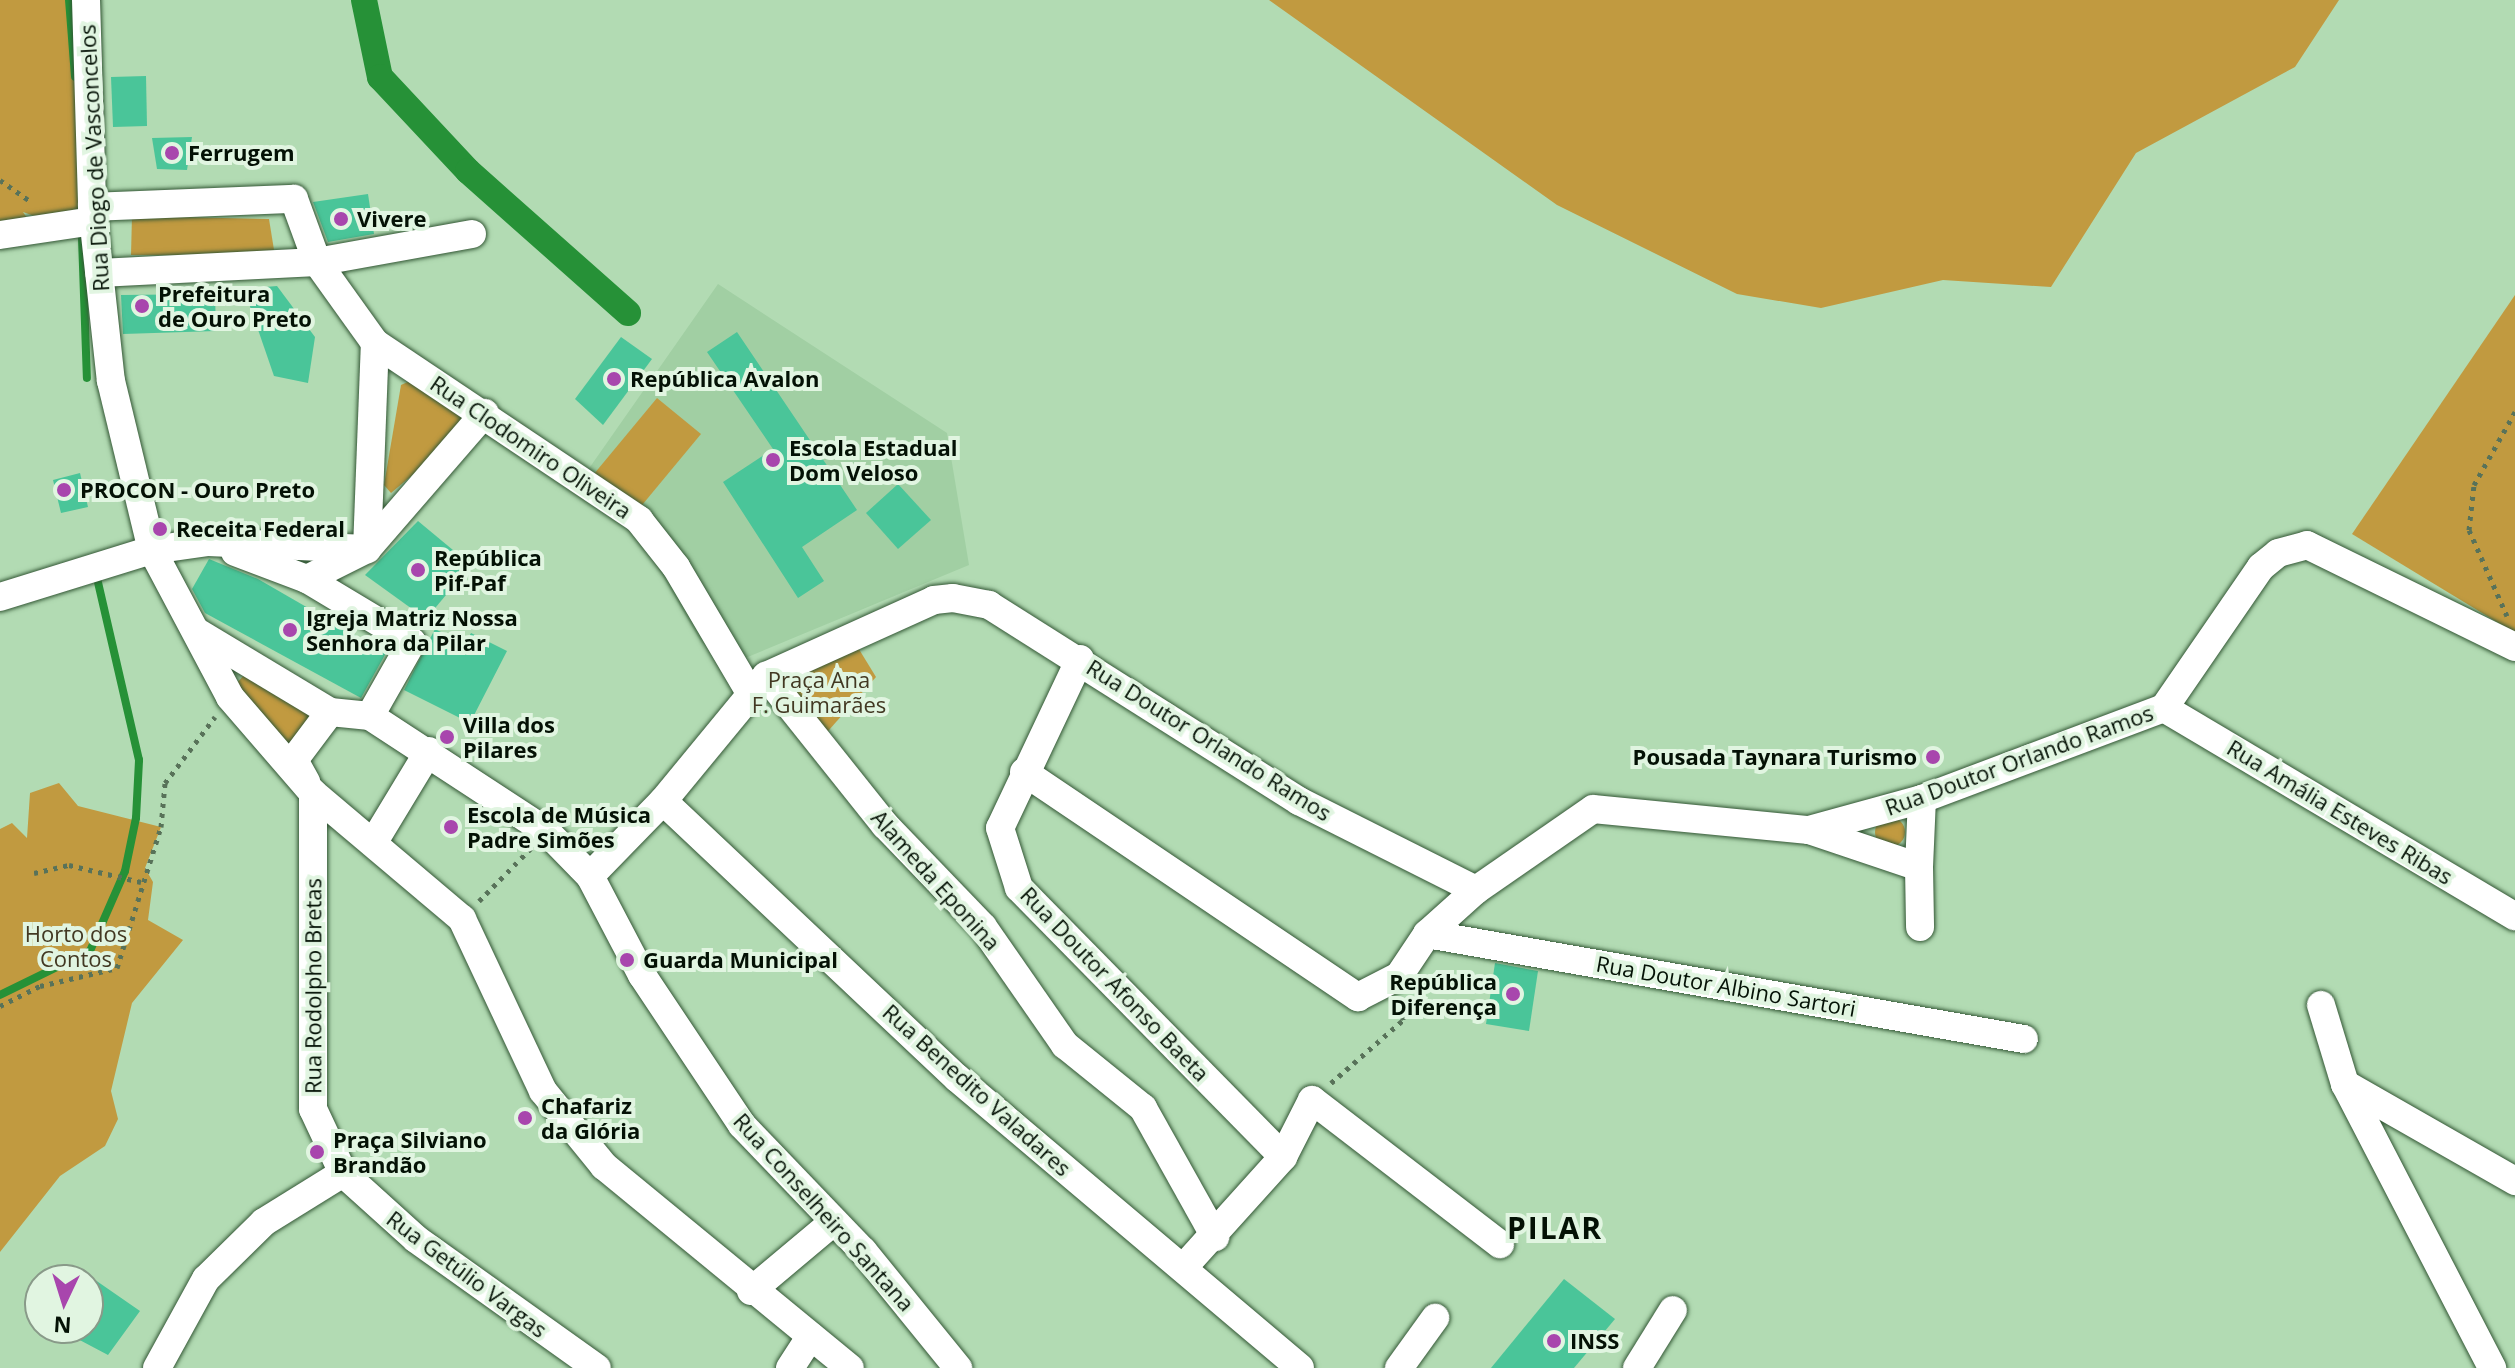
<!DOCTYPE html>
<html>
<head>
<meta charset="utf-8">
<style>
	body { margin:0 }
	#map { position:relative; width:2515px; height:1368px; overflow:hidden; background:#b2dbb3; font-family:"Open Sans",sans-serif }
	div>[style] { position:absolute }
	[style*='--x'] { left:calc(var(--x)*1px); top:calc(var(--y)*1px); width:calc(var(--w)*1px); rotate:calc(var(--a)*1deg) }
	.built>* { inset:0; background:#a1cfa3 }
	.green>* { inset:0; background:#c19a40 }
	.round { border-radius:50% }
	.stream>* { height:8px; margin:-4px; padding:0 4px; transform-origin:4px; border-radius:4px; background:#269137 }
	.canal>* { height:26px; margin:-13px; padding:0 13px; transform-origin:13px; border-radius:13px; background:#269137 }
	.building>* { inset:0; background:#4ac599 }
	.path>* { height:5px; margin-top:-2.5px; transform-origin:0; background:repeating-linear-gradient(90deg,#587259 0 4px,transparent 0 10px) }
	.roads { filter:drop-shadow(0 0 2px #335735) drop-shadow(0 0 2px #335735) }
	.minor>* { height:28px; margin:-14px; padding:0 14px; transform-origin:14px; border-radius:14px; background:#fff }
	.dots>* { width:22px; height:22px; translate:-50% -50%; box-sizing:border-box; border:4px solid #e1f5e1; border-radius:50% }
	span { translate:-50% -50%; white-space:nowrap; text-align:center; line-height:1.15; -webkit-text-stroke:8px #e1f5e1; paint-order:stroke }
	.poi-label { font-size:22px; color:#041105; font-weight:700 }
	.left { translate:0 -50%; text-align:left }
	.right { translate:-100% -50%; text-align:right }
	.street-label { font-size:22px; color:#041105 }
	.park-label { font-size:22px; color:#423822 }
	.district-label { font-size:30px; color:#041105; font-weight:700; letter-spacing:2px }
	.north { position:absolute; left:24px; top:1264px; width:80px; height:80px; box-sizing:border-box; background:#e1f5e1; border:2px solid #899a89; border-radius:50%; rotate:184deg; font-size:22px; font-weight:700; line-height:32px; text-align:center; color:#041105 }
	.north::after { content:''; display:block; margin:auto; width:28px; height:36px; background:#a846ad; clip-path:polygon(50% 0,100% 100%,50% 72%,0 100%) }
</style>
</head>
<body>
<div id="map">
	<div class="built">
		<div style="clip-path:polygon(718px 284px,947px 433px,969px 565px,738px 661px,722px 659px,701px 642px,637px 532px,576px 487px)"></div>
	</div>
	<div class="green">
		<div style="clip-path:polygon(0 0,78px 0,88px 235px,23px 212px,29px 221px,0 229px)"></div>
		<div style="clip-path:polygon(1269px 0,2339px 0,2295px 67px,2136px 153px,2051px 287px,1943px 280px,1821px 308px,1737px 294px,1557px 205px)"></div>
		<div style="clip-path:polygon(132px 216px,269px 219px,274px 250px,268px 256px,131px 255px)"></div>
		<div style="clip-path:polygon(2515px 295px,2515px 633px,2352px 534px)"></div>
		<div style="clip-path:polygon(412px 380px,472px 425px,391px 493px,384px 485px,401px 385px)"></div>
		<div style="clip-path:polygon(657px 398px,701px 434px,628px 522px,584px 486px)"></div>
		<div style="clip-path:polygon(857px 646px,876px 677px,821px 739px,780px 671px)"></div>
		<div style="clip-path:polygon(245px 674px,317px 716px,275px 759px,236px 684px)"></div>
		<div style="clip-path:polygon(59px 783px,78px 806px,161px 827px,145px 868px,153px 882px,148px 920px,183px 940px,132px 1003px,111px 1091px,118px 1119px,105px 1146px,60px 1176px,0 1252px,0 829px,12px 823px,27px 838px,30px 793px)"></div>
		<div class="round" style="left:1875px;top:817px;width:30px;height:30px"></div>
	</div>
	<div class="stream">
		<div style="--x:69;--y:0;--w:77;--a:85.5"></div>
		<div style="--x:82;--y:238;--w:140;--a:88"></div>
		<div style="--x:0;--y:995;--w:100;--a:-26.1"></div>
		<div style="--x:90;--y:951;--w:87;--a:-66.4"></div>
		<div style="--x:125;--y:871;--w:54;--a:-78.3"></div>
		<div style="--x:136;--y:818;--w:58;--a:-87"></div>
		<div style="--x:139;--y:760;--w:182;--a:-103"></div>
	</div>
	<div class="canal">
		<div style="--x:364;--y:0;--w:79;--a:78.3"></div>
		<div style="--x:380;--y:77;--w:129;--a:46.9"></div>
		<div style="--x:468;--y:171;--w:214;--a:41.6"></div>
	</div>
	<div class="building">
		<div style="clip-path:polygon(146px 76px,147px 126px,113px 127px,111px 77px)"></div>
		<div style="clip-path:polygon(192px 137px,187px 170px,157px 169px,152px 138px)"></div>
		<div style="clip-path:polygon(368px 194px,374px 234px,328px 242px,313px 202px)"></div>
		<div style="clip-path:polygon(277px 286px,315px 337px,308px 383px,274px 376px,244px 289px)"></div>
		<div style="clip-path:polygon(215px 294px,216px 331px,123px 334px,121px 295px)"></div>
		<div style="clip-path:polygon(737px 332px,857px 510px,802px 547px,824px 581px,798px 598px,723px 482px,773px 449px,707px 352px)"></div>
		<div style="clip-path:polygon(621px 337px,652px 359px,603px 425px,575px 399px)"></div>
		<div style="clip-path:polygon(80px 473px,88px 507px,61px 513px,53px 480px)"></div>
		<div style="clip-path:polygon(898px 484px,931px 520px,898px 549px,866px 513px)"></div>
		<div style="clip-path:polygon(418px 521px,471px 565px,426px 619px,365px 575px)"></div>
		<div style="clip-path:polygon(209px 559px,258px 579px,386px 653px,361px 698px,205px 613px,192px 589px)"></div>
		<div style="clip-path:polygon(435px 629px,465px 644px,471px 633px,507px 651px,470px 723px,404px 690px)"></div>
		<div style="clip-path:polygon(1495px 963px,1538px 971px,1529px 1031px,1486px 1024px)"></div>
		<div style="clip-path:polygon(88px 1275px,140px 1311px,108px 1355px,57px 1328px,88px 1328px)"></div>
		<div style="clip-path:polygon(1564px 1279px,1615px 1319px,1574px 1368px,1491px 1368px)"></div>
	</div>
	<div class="path">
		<div style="--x:0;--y:180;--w:37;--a:35"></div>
		<div style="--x:2507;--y:616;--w:94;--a:-113.8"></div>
		<div style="--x:2469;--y:530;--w:45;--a:-83.7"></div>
		<div style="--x:2474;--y:485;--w:84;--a:-60.7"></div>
		<div style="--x:34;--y:873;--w:36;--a:-13"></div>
		<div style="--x:69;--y:865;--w:74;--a:13.3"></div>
		<div style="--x:479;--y:901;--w:74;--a:-45.5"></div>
		<div style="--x:0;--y:1006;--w:45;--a:-26.6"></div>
		<div style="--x:40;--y:986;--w:79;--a:-13.2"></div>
		<div style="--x:117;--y:968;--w:148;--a:-72.7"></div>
		<div style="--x:161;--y:827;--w:44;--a:-84.8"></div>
		<div style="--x:165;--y:783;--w:83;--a:-52.9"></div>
		<div style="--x:1331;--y:1083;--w:96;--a:-41.2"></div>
		<div style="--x:1403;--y:1020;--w:19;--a:-96"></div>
	</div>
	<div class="roads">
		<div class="minor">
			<div style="--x:86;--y:0;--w:207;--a:88.3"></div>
			<div style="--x:92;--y:207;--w:175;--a:83.8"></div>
			<div style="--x:111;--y:381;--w:174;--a:76.4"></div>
			<div style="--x:152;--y:550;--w:166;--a:62"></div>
			<div style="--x:230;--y:697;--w:127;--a:49.2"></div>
			<div style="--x:313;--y:793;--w:195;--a:40.2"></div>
			<div style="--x:462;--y:919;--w:190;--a:64.8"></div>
			<div style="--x:543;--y:1091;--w:97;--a:50.9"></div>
			<div style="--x:604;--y:1166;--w:318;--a:39.4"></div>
			<div style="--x:92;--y:207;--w:202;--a:-2.3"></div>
			<div style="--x:294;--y:199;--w:67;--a:69.9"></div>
			<div style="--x:317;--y:262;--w:218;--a:177.1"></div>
			<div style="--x:472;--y:234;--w:158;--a:169.8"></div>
			<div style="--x:317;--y:262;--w:100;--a:54.4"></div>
			<div style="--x:375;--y:343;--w:318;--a:33.8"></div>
			<div style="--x:639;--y:520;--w:60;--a:51.8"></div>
			<div style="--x:676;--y:567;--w:144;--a:59.5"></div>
			<div style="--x:0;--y:235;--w:95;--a:-8.5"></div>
			<div style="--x:235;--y:552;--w:77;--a:20.6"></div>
			<div style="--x:307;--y:579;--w:122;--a:31"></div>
			<div style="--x:412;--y:642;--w:85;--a:119.6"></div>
			<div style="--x:370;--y:716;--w:40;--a:-174.3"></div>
			<div style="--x:330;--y:712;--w:60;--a:126.9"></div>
			<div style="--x:294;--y:760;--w:25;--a:61"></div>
			<div style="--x:307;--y:579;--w:67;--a:-26.6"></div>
			<div style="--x:367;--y:549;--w:180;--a:-49.1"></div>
			<div style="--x:0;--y:597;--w:159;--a:-17.2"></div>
			<div style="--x:152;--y:550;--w:57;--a:-8.1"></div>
			<div style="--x:208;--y:542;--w:159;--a:2.5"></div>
			<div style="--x:367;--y:549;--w:206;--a:-87.8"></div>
			<div style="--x:197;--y:632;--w:155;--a:31"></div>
			<div style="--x:1080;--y:659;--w:187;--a:115.3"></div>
			<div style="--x:1000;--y:828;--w:63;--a:72.4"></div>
			<div style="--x:1019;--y:888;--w:377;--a:45.5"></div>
			<div style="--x:766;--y:676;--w:191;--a:51.4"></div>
			<div style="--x:885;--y:825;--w:141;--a:46.1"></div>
			<div style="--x:983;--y:927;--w:144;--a:55.2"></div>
			<div style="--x:1065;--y:1045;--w:100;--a:38.9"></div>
			<div style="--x:1143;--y:1108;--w:148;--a:60.8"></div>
			<div style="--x:2164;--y:708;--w:408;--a:30.7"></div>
			<div style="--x:370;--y:716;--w:212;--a:33.2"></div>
			<div style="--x:547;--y:832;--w:62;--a:45.7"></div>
			<div style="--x:590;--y:876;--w:112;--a:62.3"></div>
			<div style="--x:642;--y:975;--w:180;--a:56.3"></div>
			<div style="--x:742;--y:1125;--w:175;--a:46.2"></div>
			<div style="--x:863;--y:1251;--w:151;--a:50.9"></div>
			<div style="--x:1024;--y:772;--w:403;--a:34"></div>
			<div style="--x:1358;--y:997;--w:46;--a:-27.1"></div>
			<div style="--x:1399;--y:976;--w:50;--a:-56.3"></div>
			<div style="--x:1427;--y:934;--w:66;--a:-41.9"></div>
			<div style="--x:1476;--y:890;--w:142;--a:-34.7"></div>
			<div style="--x:1593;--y:809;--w:217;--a:5.6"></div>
			<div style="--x:1809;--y:830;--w:117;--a:-15.3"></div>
			<div style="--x:1922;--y:799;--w:259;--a:-20.6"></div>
			<div style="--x:2164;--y:708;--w:171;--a:-55.5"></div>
			<div style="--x:2261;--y:567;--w:22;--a:-39"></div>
			<div style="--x:2278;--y:553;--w:30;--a:-15"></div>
			<div style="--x:2307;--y:545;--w:232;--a:26.1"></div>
			<div style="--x:313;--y:793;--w:316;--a:90"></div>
			<div style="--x:313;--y:1109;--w:71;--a:64.9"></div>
			<div style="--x:343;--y:1173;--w:98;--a:42.1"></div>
			<div style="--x:416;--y:1239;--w:222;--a:35.5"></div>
			<div style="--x:663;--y:801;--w:404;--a:43.3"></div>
			<div style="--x:957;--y:1078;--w:449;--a:40.2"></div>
			<div style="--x:1809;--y:830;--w:116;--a:18.6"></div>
			<div style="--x:1919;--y:867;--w:68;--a:-87.5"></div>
			<div style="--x:375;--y:840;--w:104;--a:-58.8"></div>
			<div style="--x:1919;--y:867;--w:60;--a:89"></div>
			<div style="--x:590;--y:876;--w:105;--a:-45.8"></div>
			<div style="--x:663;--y:801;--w:162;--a:-50.5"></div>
			<div style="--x:766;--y:676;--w:184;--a:-24.3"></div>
			<div style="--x:934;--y:600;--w:19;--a:-6"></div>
			<div style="--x:953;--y:598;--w:37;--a:11"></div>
			<div style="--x:989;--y:605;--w:367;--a:32.3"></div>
			<div style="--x:1299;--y:801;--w:198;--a:26.7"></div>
			<div style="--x:1427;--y:934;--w:606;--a:9.98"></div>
			<div style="--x:2321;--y:1005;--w:83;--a:73.1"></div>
			<div style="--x:2345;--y:1084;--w:320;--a:62.6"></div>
			<div style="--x:2345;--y:1084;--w:196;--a:29.7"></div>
			<div style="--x:1183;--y:1268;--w:149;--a:-48"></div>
			<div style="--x:1283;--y:1157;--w:64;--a:-63"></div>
			<div style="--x:1312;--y:1100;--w:237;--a:37.5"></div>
			<div style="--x:751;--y:1291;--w:106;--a:-40"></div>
			<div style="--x:157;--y:1368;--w:102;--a:-61.2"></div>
			<div style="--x:206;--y:1279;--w:81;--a:-44.5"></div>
			<div style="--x:264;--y:1222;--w:93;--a:-31.8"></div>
			<div style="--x:790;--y:1368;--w:38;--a:-57"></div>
			<div style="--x:1399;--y:1368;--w:62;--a:-54.2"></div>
			<div style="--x:1637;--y:1368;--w:68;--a:-58.2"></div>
		</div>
	</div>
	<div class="dots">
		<div style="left:172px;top:153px;background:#a846ad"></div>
		<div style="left:341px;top:219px;background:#a846ad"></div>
		<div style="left:142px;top:306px;background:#a846ad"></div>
		<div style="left:614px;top:379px;background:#a846ad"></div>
		<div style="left:773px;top:460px;background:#a846ad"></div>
		<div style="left:64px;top:490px;background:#a846ad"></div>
		<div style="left:160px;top:529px;background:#a846ad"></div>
		<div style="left:418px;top:570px;background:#a846ad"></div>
		<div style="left:290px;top:630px;background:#a846ad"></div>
		<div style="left:447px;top:737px;background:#a846ad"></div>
		<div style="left:1933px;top:757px;background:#a846ad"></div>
		<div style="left:451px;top:827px;background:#a846ad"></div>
		<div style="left:627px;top:960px;background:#a846ad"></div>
		<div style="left:1513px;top:994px;background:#a846ad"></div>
		<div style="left:525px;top:1118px;background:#a846ad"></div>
		<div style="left:317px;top:1152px;background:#a846ad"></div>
		<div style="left:1554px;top:1341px;background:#a846ad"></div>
	</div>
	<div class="poi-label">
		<span class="left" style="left:188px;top:153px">Ferrugem</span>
		<span class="left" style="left:357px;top:219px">Vivere</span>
		<span class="left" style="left:158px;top:306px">Prefeitura<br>de Ouro Preto</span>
		<span class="left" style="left:630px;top:379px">República Avalon</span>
		<span class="left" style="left:789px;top:460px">Escola Estadual<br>Dom Veloso</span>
		<span class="left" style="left:80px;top:490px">PROCON - Ouro Preto</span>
		<span class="left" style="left:176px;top:529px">Receita Federal</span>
		<span class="left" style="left:434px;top:570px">República<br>Pif-Paf</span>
		<span class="left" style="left:306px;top:630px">Igreja Matriz Nossa<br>Senhora da Pilar</span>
		<span class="left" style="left:463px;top:737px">Villa dos<br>Pilares</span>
		<span class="right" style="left:1917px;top:757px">Pousada Taynara Turismo</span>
		<span class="left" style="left:467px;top:827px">Escola de Música<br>Padre Simões</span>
		<span class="left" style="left:643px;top:960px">Guarda Municipal</span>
		<span class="right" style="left:1497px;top:994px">República<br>Diferença</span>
		<span class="left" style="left:541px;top:1118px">Chafariz<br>da Glória</span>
		<span class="left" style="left:333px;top:1152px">Praça Silviano<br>Brandão</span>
		<span class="left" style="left:1570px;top:1341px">INSS</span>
	</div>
	<div class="street-label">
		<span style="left:94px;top:158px;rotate:-93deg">Rua Diogo de Vasconcelos</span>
		<span style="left:531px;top:447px;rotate:34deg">Rua Clodomiro Oliveira</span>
		<span style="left:1209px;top:740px;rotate:32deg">Rua Doutor Orlando Ramos</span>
		<span style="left:2019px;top:760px;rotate:-20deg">Rua Doutor Orlando Ramos</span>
		<span style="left:2340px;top:812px;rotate:31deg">Rua Amália Esteves Ribas</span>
		<span style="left:936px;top:880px;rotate:48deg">Alameda Eponina</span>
		<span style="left:1115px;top:984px;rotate:46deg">Rua Doutor Afonso Baeta</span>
		<span style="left:313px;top:986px;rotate:-90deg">Rua Rodolpho Bretas</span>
		<span style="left:1726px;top:986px;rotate:10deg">Rua Doutor Albino Sartori</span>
		<span style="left:977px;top:1090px;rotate:42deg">Rua Benedito Valadares</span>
		<span style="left:824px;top:1212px;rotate:48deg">Rua Conselheiro Santana</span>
		<span style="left:467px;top:1274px;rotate:37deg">Rua Getúlio Vargas</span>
	</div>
	<div class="park-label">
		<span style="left:819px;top:692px">Praça Ana<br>F. Guimarães</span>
		<span style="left:76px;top:946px">Horto dos<br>Contos</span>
	</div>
	<div class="district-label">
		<span style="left:1555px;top:1228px">PILAR</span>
	</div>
	<div class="north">N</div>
</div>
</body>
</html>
